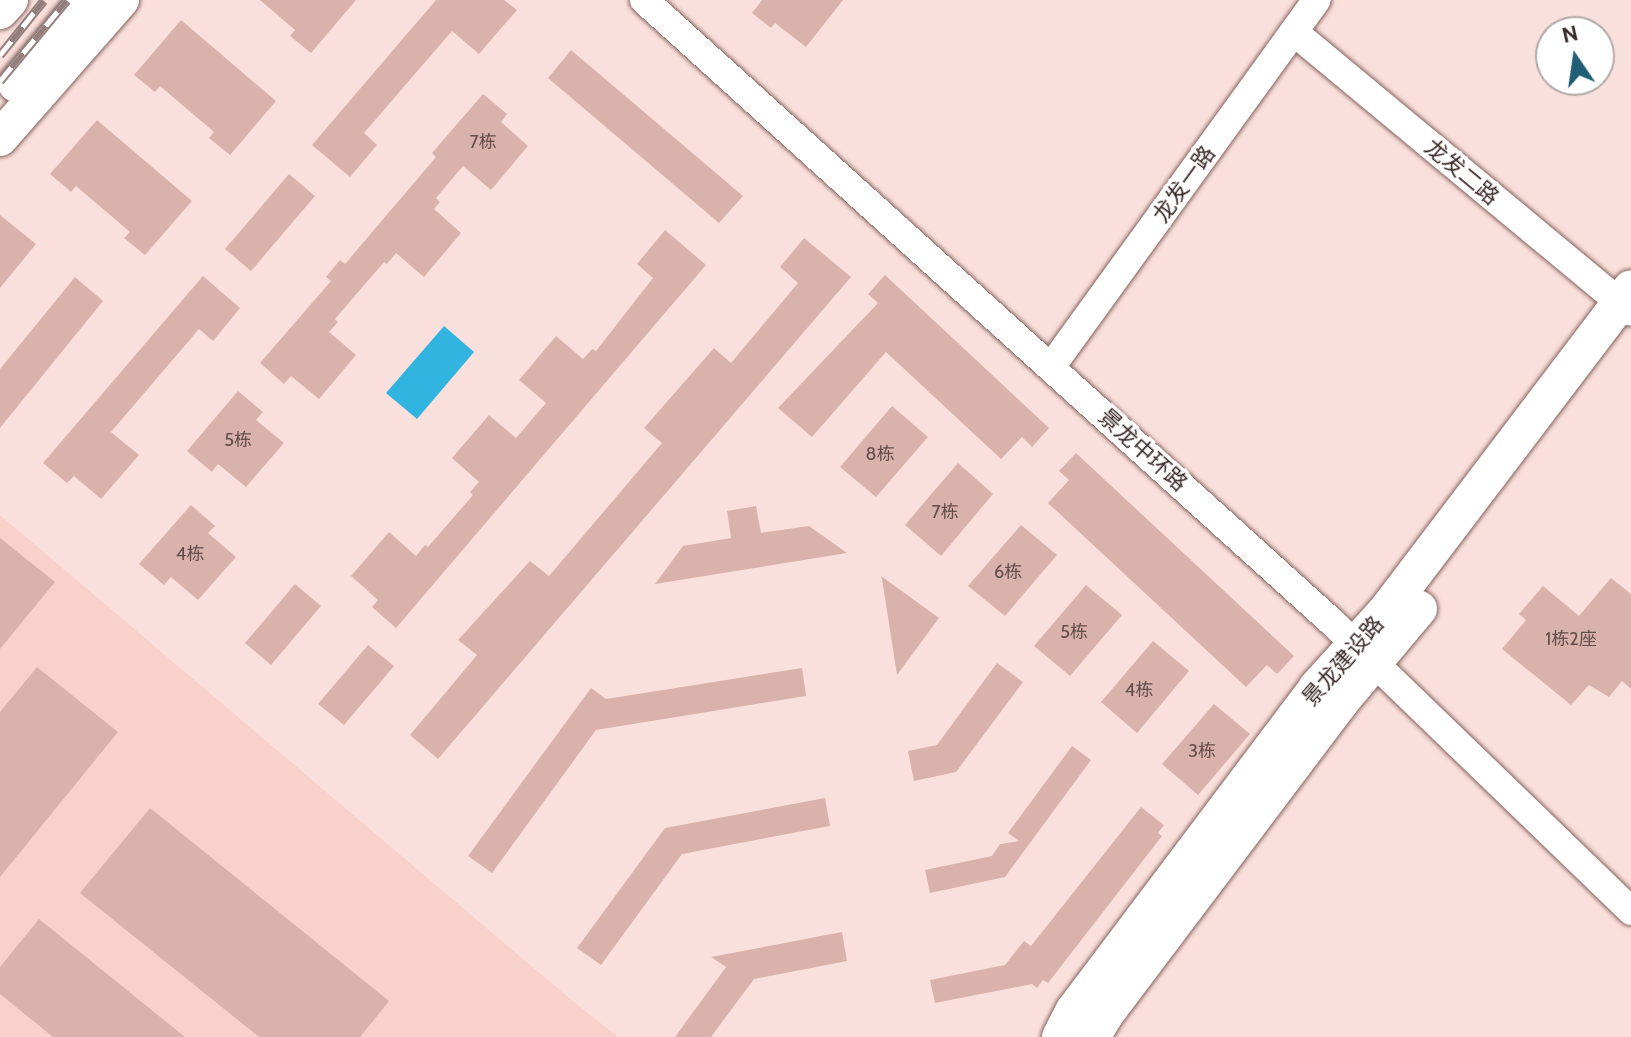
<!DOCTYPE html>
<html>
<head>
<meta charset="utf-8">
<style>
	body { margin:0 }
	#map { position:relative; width:1631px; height:1037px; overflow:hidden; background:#fae0dc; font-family:Cabin,"Noto Sans SC",sans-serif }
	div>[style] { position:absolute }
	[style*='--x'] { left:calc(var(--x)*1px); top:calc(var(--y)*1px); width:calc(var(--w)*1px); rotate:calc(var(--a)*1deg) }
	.built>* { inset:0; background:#f9d1cb }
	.water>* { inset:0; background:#32b4e1 }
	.building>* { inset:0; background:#dab2ac }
	.roads { filter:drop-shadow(0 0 2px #85615c) drop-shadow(0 0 2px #85615c) }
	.minor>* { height:28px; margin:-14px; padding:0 14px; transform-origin:14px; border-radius:14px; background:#fff }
	.major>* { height:36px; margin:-18px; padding:0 18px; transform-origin:18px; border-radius:18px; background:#fff }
	.rail>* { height:9px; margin-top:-4.5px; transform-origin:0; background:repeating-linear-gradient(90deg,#fff 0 18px,#937e7b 0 36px); box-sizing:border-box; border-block:2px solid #937e7b }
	span { translate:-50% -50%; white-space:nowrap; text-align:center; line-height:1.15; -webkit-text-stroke:7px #fff; paint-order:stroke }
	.number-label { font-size:18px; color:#634d4a }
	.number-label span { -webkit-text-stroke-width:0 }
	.street-label { font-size:22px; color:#3b2b29 }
	.north { position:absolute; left:1535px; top:16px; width:80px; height:80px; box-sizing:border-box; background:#fff; border:2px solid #b1aaa9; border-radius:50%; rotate:347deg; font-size:22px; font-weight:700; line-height:32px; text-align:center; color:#3b2b29 }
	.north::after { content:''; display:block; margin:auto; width:28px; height:36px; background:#205e75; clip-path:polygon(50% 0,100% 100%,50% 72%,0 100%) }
</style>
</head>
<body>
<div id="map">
	<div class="built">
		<div style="clip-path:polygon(0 515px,569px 998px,618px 1037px,0 1037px)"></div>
	</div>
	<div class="water">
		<div style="clip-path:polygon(444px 326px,474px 352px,417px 419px,386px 393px)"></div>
	</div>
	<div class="building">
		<div style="clip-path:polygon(260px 0,356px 0,311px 53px,290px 36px,295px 30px)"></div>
		<div style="clip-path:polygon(436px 0,504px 0,517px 10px,479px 54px,452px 31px,364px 133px,377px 145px,350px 177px,312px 145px)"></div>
		<div style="clip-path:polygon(762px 0,843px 0,806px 47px,775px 23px,771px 28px,752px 13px)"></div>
		<div style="clip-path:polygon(181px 20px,276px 101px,230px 155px,209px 138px,214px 132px,160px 86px,155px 92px,134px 75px)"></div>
		<div style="clip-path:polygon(571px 50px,743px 196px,719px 223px,548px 78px)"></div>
		<div style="clip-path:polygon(483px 94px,507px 114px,501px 122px,528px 146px,491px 190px,463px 166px,436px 198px,440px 202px,434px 209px,461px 233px,424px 277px,396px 253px,387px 264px,384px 262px,335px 319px,338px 322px,329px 332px,356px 355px,319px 399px,291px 376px,284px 384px,260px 363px,331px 281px,326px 277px,340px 260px,345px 264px,436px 157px,432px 153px)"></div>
		<div style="clip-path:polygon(97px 120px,192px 201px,145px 255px,124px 238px,130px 232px,76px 186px,71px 192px,50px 174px)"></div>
		<div style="clip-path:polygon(289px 174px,315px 196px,251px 271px,225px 249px)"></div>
		<div style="clip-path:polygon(0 215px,36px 244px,0 288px)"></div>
		<div style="clip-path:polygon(665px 230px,706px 265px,396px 628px,372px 607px,378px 600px,351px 576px,389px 532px,416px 556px,425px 545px,428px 547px,473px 495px,470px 492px,479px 482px,452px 458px,489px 415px,516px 438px,546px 403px,519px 380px,556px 336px,583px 359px,592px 349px,596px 351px,653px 278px,637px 264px)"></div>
		<div style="clip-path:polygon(804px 238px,851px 277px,438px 759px,410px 735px,477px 655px,458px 640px,530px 561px,549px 576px,662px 443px,644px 428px,714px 348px,731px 363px,798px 283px,780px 267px)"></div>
		<div style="clip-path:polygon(885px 275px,1049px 428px,1032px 447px,1022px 437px,1001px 459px,886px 352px,812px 437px,778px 408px,878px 303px,868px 294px)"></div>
		<div style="clip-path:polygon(203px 276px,240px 308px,213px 341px,199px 329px,111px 432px,139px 455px,101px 499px,74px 476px,67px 483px,43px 463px)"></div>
		<div style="clip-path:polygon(75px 277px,103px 301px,0 428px,0 369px)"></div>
		<div style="clip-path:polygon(238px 391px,263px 412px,256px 420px,284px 443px,246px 487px,218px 464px,212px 472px,187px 451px)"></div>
		<div style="clip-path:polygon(892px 406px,928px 437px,876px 497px,840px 467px)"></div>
		<div style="clip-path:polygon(1076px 453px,1294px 656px,1277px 674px,1267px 665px,1246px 687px,1048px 503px,1069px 480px,1059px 471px)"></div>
		<div style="clip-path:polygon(958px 463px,993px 494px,941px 556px,905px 525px)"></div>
		<div style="clip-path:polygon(191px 505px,215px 526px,208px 533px,236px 557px,198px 600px,171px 577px,164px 585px,139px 564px)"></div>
		<div style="clip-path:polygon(756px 506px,761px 533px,809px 526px,847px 553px,655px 584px,683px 546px,731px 538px,727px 511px)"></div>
		<div style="clip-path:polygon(1021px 525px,1057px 555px,1005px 616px,968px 586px)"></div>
		<div style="clip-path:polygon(0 538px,55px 582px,0 649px)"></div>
		<div style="clip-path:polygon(881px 576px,939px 618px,897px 675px,882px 579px)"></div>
		<div style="clip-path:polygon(1611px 578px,1631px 594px,1631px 689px,1622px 681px,1609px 697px,1589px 685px,1571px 705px,1502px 649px,1526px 620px,1519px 614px,1543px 586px,1579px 616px)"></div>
		<div style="clip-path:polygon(295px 584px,321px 606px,271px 665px,245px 643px)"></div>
		<div style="clip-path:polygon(1086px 585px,1122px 615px,1070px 676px,1034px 646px)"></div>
		<div style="clip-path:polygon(1153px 641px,1189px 671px,1137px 733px,1101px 702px)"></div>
		<div style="clip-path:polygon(368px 645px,394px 666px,344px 725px,318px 704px)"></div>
		<div style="clip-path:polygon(997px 663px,1023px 682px,956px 772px,914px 781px,908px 751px,937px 745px)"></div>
		<div style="clip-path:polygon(37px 667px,118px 732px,0 877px,0 712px)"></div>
		<div style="clip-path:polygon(802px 668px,806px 696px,596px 730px,492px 873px,468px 856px,591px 688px,606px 699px)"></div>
		<div style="clip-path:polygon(1214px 704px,1250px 734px,1198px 795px,1162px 764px)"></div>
		<div style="clip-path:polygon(1072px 746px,1091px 760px,1005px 877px,930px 893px,925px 870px,992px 856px,1000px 844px,1019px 841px,1008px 833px)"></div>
		<div style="clip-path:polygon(825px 798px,830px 826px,682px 854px,601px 965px,577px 948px,665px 828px)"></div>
		<div style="clip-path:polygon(1141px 807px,1164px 825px,1158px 833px,1162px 836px,1048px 983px,1043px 980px,1037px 988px,1032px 984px,935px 1003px,930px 980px,1005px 965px,1024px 941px,1031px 946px)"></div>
		<div style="clip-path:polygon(150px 808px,389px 1001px,360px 1037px,259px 1037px,80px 893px)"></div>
		<div style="clip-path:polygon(39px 919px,185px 1037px,53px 1037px,0 994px,0 967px)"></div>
		<div style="clip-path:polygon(842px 932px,847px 961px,754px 979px,711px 1037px,675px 1037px,726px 967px,711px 957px)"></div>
	</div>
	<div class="roads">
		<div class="minor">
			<div style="--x:644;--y:0;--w:927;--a:42.12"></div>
			<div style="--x:1332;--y:622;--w:416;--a:44"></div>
			<div style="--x:1294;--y:32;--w:438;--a:39.7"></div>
			<div style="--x:1051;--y:367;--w:453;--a:-54.1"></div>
		</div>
		<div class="major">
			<div style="--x:0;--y:11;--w:15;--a:-48"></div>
			<div style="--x:16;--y:84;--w:109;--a:-50.2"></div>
			<div style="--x:0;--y:138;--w:184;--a:-48.8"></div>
			<div style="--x:1060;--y:1037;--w:30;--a:-63"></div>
			<div style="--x:1074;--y:1010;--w:404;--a:-53"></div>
			<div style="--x:1317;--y:687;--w:103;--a:-47.8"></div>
			<div style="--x:1386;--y:611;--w:405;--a:-52.8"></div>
			<div style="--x:1092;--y:1037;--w:26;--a:-59"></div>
			<div style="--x:1105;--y:1015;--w:391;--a:-53"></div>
			<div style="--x:1340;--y:703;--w:123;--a:-50"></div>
		</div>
	</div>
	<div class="rail">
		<div style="--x:0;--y:55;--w:70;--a:-51.3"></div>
		<div style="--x:0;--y:81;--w:105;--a:-50.4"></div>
	</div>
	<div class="number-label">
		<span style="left:483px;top:142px">7栋</span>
		<span style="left:238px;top:440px">5栋</span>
		<span style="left:880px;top:454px">8栋</span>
		<span style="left:945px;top:512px">7栋</span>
		<span style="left:190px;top:554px">4栋</span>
		<span style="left:1008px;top:572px">6栋</span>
		<span style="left:1074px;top:632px">5栋</span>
		<span style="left:1571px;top:639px">1栋2座</span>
		<span style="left:1139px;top:690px">4栋</span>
		<span style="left:1202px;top:751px">3栋</span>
	</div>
	<div class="street-label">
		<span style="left:1462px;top:172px;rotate:40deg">龙发二路</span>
		<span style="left:1184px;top:184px;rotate:-54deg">龙发一路</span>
		<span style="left:1143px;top:450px;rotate:42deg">景龙中环路</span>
		<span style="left:1343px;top:661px;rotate:-49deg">景龙建设路</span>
	</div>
	<div class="north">N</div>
</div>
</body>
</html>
